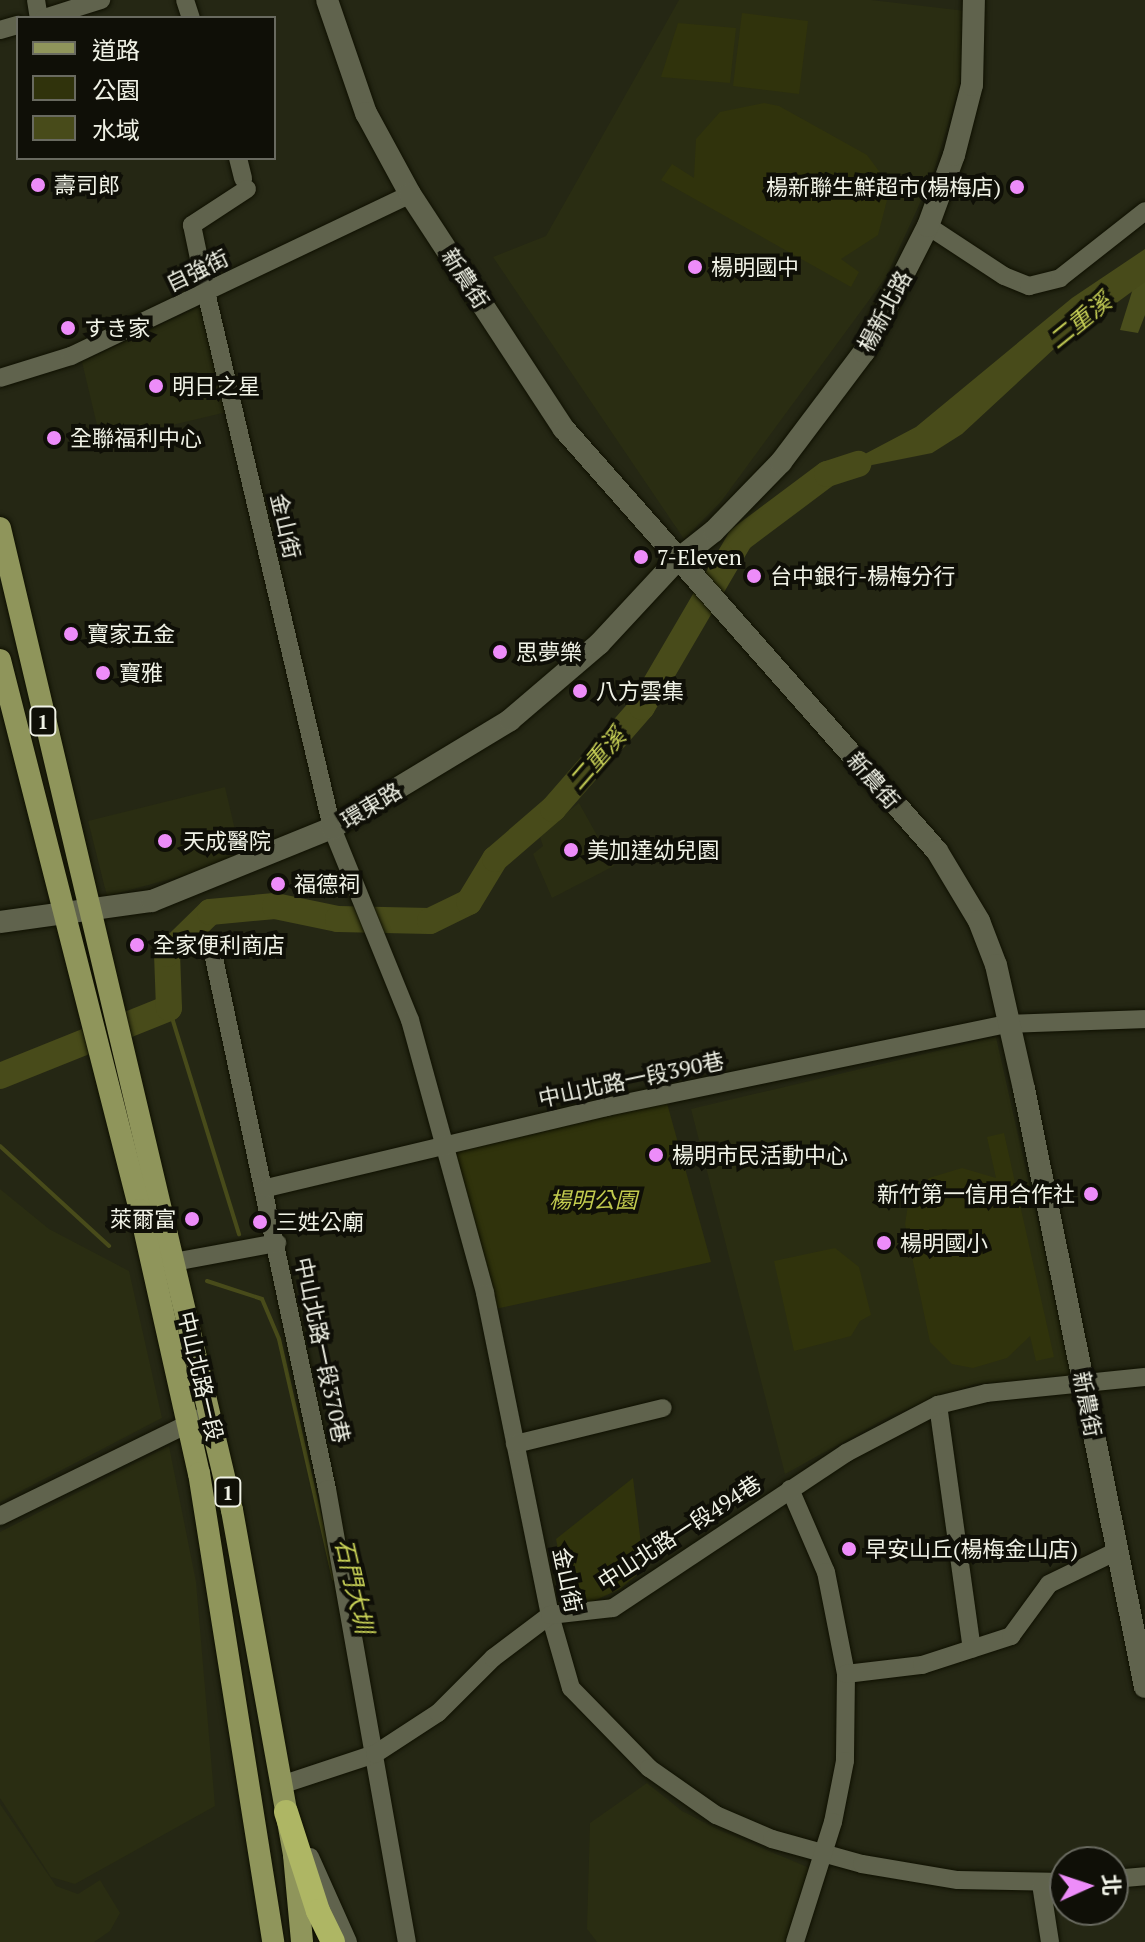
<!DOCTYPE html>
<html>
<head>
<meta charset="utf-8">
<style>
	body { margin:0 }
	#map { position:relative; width:1145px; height:1942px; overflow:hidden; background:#252714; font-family:"PT Serif","Noto Sans TC","Noto Sans JP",serif }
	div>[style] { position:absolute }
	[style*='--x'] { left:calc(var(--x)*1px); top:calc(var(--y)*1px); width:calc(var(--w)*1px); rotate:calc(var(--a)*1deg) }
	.built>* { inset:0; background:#2a2d12 }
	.green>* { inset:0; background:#30330c }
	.forest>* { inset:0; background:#4a4e1c }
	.water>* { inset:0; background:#484b1a }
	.stream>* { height:4px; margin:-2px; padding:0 2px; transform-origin:2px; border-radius:2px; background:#484b1a }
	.river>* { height:26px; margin:-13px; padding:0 13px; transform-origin:13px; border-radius:13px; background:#484b1a }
	.roads { filter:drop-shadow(0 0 2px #0f1001) drop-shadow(0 0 2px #0f1001) }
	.minor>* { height:18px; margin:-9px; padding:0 9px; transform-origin:9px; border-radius:9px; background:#60634d }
	.tertiary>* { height:22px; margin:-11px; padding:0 11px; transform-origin:11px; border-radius:11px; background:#60634d }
	.primary>* { height:22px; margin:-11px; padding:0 11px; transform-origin:11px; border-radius:11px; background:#8f955b }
	.motorway>* { height:24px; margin:-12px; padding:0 12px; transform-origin:12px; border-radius:12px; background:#aeb664 }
	.dots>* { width:22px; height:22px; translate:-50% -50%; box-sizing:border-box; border:4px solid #0f0f07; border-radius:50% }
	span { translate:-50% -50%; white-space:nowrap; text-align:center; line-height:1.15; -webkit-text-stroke:8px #0f0f07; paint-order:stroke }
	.shield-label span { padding:2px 6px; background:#0f0f07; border:2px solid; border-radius:6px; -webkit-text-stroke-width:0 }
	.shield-label { font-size:20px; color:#f0f2e6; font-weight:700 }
	.poi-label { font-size:22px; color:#f0f2e6 }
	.left { translate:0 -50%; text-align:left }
	.right { translate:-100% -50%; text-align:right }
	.street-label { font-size:22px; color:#f0f2e6 }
	.park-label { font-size:22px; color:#c2cb4e; font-style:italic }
	.water-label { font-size:24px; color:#cad357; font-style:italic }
	.legend { position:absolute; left:16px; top:16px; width:260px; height:144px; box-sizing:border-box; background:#0f0f07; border:2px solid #696a60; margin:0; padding:10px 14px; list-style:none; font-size:24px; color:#f0f2e6 }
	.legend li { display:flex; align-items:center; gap:16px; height:40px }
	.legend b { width:40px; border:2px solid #696a60 }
	.north { position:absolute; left:1049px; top:1846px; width:80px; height:80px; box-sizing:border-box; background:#0f0f07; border:2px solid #696a60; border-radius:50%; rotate:87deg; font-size:22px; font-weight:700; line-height:32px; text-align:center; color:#f0f2e6 }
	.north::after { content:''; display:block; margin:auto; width:28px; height:36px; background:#ed8cf9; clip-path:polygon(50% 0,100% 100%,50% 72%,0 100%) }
</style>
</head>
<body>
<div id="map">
	<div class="built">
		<div style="clip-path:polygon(679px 0,871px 0,966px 11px,960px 84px,932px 177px,886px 277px,720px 503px,684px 539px,493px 257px,546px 236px)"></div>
		<div style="clip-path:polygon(205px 304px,231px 411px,101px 442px,82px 362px)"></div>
		<div style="clip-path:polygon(225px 787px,242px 860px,107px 896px,88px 821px)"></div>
		<div style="clip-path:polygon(579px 803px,614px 866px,552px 898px,533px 854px,543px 846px,539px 834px)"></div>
		<div style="clip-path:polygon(996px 1037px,1073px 1378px,974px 1384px,892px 1415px,785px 1474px,691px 1109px)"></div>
		<div style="clip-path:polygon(0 1189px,49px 1229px,129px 1271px,162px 1418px,0 1502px)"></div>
		<div style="clip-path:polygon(169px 1446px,196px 1582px,215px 1806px,75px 1884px,51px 1877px,0 1798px,0 1532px)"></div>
		<div style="clip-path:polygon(647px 1783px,682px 1811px,719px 1830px,812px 1869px,787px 1942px,597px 1942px,587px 1929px,590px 1823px)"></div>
		<div style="clip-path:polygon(0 1804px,56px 1886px,78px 1894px,100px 1880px,120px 1913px,110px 1931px,94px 1942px,0 1942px)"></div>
	</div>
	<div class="green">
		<div style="clip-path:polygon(742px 13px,808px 21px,799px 94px,733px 86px)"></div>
		<div style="clip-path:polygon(678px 23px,736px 28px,730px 83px,661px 77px)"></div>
		<div style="clip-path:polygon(764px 103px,779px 106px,867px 155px,884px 178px,887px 200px,878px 235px,841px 259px,859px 272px,851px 287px,661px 180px,672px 164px,694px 178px,696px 139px,720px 112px)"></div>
		<div style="clip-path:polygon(665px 1096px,711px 1262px,491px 1310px,443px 1149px)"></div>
		<div style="clip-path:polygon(1004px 1133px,1054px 1357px,1036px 1361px,1030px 1336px,1007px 1358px,973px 1368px,952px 1364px,930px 1342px,905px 1224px,908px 1205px,929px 1178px,962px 1168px,996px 1178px,987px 1137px)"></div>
		<div style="clip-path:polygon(835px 1248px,859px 1267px,871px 1315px,860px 1321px,851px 1336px,794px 1351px,774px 1261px)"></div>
		<div style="clip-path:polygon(633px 1478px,644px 1569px,620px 1589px,587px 1604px,568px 1600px,556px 1539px)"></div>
	</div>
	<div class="forest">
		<div style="clip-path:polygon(1145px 250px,1145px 315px,1138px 333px,1120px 330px)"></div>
	</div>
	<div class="water">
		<div style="clip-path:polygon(1145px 249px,1145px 282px,1055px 348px,962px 434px,932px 453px,827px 474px,916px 427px,1072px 298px)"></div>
	</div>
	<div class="stream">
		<div style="--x:169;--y:1008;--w:237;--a:72.8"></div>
		<div style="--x:0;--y:1146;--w:148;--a:42.5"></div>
		<div style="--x:207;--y:1281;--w:58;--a:18.1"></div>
		<div style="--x:262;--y:1299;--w:43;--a:67"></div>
		<div style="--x:279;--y:1339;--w:246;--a:77.1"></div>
	</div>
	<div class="river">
		<div style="--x:0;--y:1076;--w:182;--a:-21.9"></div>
		<div style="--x:169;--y:1008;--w:54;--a:-92.1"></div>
		<div style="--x:167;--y:954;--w:60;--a:-44.3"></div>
		<div style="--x:210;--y:912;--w:65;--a:-5.3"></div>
		<div style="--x:275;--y:906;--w:64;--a:11.7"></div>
		<div style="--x:338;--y:919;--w:92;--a:1.2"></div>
		<div style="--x:430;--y:921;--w:43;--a:-26"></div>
		<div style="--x:469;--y:902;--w:50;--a:-58.8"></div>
		<div style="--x:495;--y:859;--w:77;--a:-40.8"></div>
		<div style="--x:553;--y:809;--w:135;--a:-48.9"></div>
		<div style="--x:642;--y:707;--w:194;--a:-59.7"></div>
		<div style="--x:740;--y:539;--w:109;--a:-36.8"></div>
		<div style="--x:827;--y:474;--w:33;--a:-18"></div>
	</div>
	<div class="roads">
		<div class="minor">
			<div style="--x:36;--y:0;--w:18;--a:81"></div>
			<div style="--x:185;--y:0;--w:19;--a:72"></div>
			<div style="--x:44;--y:18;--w:60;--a:-17.5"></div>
			<div style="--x:0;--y:30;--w:19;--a:-16"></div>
			<div style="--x:238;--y:158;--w:21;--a:76"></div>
			<div style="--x:247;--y:189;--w:66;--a:146.8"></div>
			<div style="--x:192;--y:225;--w:68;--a:78.2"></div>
			<div style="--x:206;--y:292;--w:551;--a:76.77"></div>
			<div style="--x:332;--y:828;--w:207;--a:67.9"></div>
			<div style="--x:410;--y:1020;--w:283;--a:74.6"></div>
			<div style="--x:485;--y:1293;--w:328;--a:78.6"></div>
			<div style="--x:550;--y:1615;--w:76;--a:74"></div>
			<div style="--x:571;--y:1688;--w:112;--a:45.7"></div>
			<div style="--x:649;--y:1768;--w:82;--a:35"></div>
			<div style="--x:716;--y:1815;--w:61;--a:23.2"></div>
			<div style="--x:772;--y:1839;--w:93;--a:15.5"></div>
			<div style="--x:862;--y:1864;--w:97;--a:9.5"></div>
			<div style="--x:958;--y:1880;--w:107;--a:1.1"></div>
			<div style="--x:928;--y:226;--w:91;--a:33.3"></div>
			<div style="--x:1004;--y:276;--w:27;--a:22"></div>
			<div style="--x:1029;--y:286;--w:32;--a:-14"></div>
			<div style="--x:1060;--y:278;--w:108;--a:-38.2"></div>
			<div style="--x:0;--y:378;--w:74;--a:-17.2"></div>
			<div style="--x:71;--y:356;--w:376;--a:-25.5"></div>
			<div style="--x:214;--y:958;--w:543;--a:77.99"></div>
			<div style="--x:327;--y:1489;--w:460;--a:80"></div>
			<div style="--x:267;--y:1188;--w:349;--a:-13.4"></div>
			<div style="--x:606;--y:1107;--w:410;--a:-11.7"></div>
			<div style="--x:1008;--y:1024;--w:137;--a:-2.1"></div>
			<div style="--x:174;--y:1262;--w:105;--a:-10.5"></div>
			<div style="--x:938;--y:1405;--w:246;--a:82.1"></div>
			<div style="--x:515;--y:1444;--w:152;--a:-13.7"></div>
			<div style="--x:790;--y:1489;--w:90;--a:66.6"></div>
			<div style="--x:826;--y:1572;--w:104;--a:78.9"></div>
			<div style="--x:846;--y:1674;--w:87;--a:90.7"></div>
			<div style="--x:845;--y:1761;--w:62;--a:101.1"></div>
			<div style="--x:833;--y:1822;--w:126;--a:107.6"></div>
			<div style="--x:0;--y:1516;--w:223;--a:-26.1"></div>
			<div style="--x:846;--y:1674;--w:77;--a:-6.8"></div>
			<div style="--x:922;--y:1665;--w:94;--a:-18"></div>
			<div style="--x:1011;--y:1636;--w:64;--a:-53.8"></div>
			<div style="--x:1049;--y:1584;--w:76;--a:-25.9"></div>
			<div style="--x:281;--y:1785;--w:99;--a:-18.3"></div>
			<div style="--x:375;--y:1754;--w:75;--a:-33.1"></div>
			<div style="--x:438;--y:1713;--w:78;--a:-45"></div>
			<div style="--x:493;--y:1658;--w:71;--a:-37"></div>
			<div style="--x:550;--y:1615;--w:63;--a:-6.3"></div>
			<div style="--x:613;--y:1608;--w:280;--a:-33.6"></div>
			<div style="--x:846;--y:1453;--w:104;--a:-27.6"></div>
			<div style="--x:938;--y:1405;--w:50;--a:-13.8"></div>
			<div style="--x:987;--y:1393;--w:159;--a:-5.8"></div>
			<div style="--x:310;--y:1857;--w:93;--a:65.9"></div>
			<div style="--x:1113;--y:1879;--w:32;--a:-5"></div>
			<div style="--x:1041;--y:1884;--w:59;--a:81.2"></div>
		</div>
		<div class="tertiary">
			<div style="--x:327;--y:0;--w:120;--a:71"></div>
			<div style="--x:366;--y:113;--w:92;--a:61.5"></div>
			<div style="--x:410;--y:194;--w:281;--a:56.8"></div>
			<div style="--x:564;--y:429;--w:563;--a:48.53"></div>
			<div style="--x:937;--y:851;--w:82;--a:59"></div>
			<div style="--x:979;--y:921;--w:47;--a:68.9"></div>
			<div style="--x:996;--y:965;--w:127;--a:77.3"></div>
			<div style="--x:1024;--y:1089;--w:610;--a:78.56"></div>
			<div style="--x:0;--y:922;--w:153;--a:-7.9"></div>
			<div style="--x:152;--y:901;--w:194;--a:-22.1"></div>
			<div style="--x:332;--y:828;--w:208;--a:-31.2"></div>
			<div style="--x:510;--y:720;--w:117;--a:-40.5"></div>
			<div style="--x:599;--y:644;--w:113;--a:-47.1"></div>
			<div style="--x:676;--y:561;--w:48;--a:-38.3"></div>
			<div style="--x:714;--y:531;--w:96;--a:-45.8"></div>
			<div style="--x:781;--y:462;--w:138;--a:-53"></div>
			<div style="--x:864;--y:352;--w:141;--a:-63.1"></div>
			<div style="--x:928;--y:226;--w:76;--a:-69.9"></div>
			<div style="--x:954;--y:155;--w:72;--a:-75.6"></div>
			<div style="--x:972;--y:85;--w:85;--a:-88.7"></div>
		</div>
		<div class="primary">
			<div style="--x:0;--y:528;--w:1009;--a:76.71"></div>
			<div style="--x:232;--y:1510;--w:351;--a:79.8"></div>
			<div style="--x:294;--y:1855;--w:87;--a:84.7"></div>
			<div style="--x:0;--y:660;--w:568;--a:75.72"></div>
			<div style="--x:140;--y:1210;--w:270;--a:77.4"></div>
			<div style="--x:199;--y:1473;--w:475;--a:81"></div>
		</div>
		<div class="motorway">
			<div style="--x:286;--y:1812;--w:104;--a:72.1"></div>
			<div style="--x:318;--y:1911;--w:34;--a:64"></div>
		</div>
	</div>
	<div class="dots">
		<div style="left:38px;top:185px;background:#ed8cf9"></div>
		<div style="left:1017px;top:187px;background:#ed8cf9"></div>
		<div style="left:695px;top:267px;background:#ed8cf9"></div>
		<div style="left:68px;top:328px;background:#ed8cf9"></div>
		<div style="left:156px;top:386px;background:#ed8cf9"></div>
		<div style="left:54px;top:438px;background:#ed8cf9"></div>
		<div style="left:641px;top:557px;background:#ed8cf9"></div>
		<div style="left:754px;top:576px;background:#ed8cf9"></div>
		<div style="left:71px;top:634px;background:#ed8cf9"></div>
		<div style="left:500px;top:652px;background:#ed8cf9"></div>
		<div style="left:103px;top:673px;background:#ed8cf9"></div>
		<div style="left:580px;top:691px;background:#ed8cf9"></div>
		<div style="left:165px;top:841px;background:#ed8cf9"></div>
		<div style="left:571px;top:850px;background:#ed8cf9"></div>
		<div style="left:278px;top:884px;background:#ed8cf9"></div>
		<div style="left:137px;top:945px;background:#ed8cf9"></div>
		<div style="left:656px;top:1155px;background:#ed8cf9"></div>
		<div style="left:1091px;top:1194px;background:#ed8cf9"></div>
		<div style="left:192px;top:1219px;background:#ed8cf9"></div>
		<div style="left:260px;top:1222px;background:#ed8cf9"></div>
		<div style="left:884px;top:1243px;background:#ed8cf9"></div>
		<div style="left:849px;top:1549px;background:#ed8cf9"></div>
	</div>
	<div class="shield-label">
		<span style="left:43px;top:721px">1</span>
		<span style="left:228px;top:1492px">1</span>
	</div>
	<div class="poi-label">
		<span class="left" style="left:54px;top:185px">壽司郎</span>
		<span class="right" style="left:1001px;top:187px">楊新聯生鮮超市(楊梅店)</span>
		<span class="left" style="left:711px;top:267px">楊明國中</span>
		<span class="left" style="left:84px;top:328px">すき家</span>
		<span class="left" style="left:172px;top:386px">明日之星</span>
		<span class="left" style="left:70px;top:438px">全聯福利中心</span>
		<span class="left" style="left:657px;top:557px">7-Eleven</span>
		<span class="left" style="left:770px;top:576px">台中銀行-楊梅分行</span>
		<span class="left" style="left:87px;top:634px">寶家五金</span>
		<span class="left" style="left:516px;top:652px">思夢樂</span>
		<span class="left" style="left:119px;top:673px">寶雅</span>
		<span class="left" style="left:596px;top:691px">八方雲集</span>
		<span class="left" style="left:183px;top:841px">天成醫院</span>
		<span class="left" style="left:587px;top:850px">美加達幼兒園</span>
		<span class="left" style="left:294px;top:884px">福德祠</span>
		<span class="left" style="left:153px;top:945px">全家便利商店</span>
		<span class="left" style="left:672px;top:1155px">楊明市民活動中心</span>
		<span class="right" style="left:1075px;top:1194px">新竹第一信用合作社</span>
		<span class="right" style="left:176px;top:1219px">萊爾富</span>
		<span class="left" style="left:276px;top:1222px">三姓公廟</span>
		<span class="left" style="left:900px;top:1243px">楊明國小</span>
		<span class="left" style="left:865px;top:1549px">早安山丘(楊梅金山店)</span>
	</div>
	<div class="street-label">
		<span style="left:197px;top:270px;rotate:-26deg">自強街</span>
		<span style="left:466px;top:278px;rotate:57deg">新農街</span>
		<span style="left:884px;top:311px;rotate:-62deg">楊新北路</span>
		<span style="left:286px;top:526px;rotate:77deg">金山街</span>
		<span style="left:874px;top:780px;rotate:49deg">新農街</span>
		<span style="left:371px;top:805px;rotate:-31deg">環東路</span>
		<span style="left:631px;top:1079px;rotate:-12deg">中山北路一段390巷</span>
		<span style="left:323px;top:1350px;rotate:78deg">中山北路一段370巷</span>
		<span style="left:201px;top:1376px;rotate:77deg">中山北路一段</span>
		<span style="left:1088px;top:1404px;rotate:79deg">新農街</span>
		<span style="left:679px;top:1532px;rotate:-33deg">中山北路一段494巷</span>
		<span style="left:568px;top:1580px;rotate:78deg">金山街</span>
	</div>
	<div class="park-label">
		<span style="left:593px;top:1200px">楊明公園</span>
	</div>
	<div class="water-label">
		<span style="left:1080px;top:321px;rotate:-39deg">二重溪</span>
		<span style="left:597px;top:759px;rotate:-49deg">二重溪</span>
		<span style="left:354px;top:1586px;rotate:77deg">石門大圳</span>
	</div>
	<ul class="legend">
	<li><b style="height:10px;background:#8f955b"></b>道路</li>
	<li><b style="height:22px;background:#30330c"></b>公園</li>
	<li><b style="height:22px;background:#484b1a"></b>水域</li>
	</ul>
	<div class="north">北</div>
</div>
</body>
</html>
